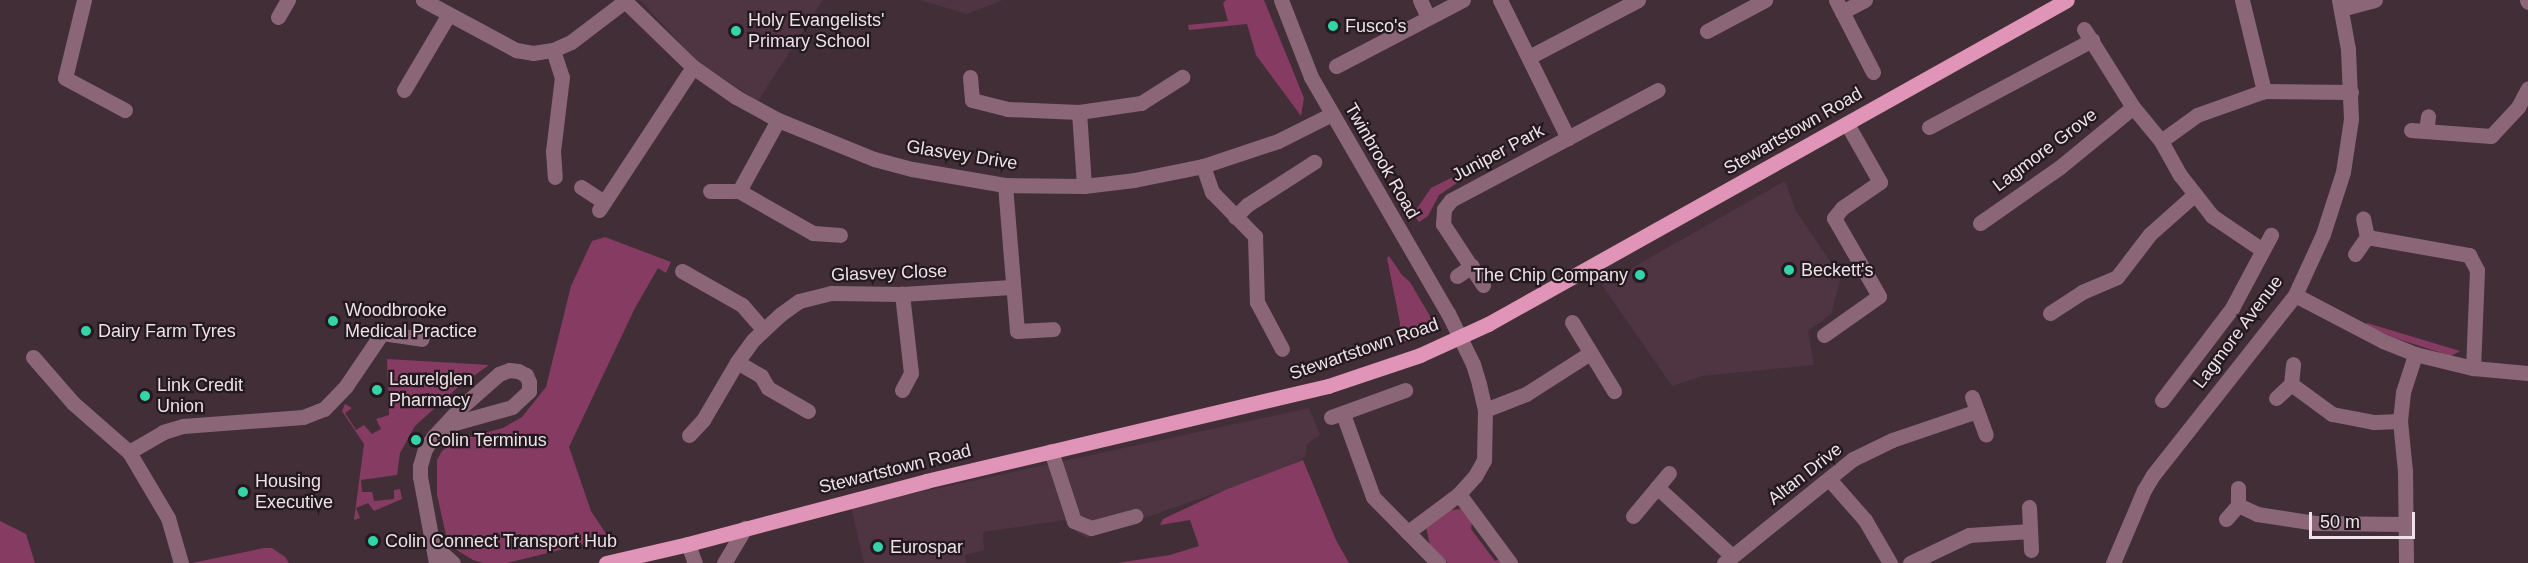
<!DOCTYPE html>
<html>
<head>
<meta charset="utf-8">
<style>
	body { margin:0 }
	#map { position:relative; width:2528px; height:563px; overflow:hidden; background:#422e37; font-family:Helvetica,sans-serif }
	div>[style] { position:absolute }
	[style*='--x'] { left:calc(var(--x)*1px); top:calc(var(--y)*1px); width:calc(var(--w)*1px); rotate:calc(var(--a)*1deg) }
	.built>* { inset:0; background:#4f3541 }
	.green>* { inset:0; background:#863b63 }
	.minor>* { height:15px; margin:-7.5px; padding:0 7.5px; transform-origin:7.5px; border-radius:7.5px; background:#8b6677 }
	.major>* { height:15px; margin:-7.5px; padding:0 7.5px; transform-origin:7.5px; border-radius:7.5px; background:#e094b8 }
	.dots>* { width:16px; height:16px; translate:-50% -50%; box-sizing:border-box; border:3px solid #23191e; border-radius:50% }
	span { translate:-50% -50%; white-space:nowrap; text-align:center; line-height:1.15; -webkit-text-stroke:4.5px #23191e; paint-order:stroke }
	.poi-label { font-size:18px; color:#eee1e7 }
	.left { translate:0 -50%; text-align:left }
	.right { translate:-100% -50%; text-align:right }
	.street-label { font-size:18px; color:#eee1e7 }
	.scale { position:absolute; left:2309px; top:512px; width:106px; height:27px; box-sizing:border-box; border:3px solid #eee1e7; border-top:0; padding-left:8px; font-size:18px; line-height:21px; white-space:nowrap; color:#eee1e7; -webkit-text-stroke:4px #23191e; paint-order:stroke }
</style>
</head>
<body>
<div id="map">
	<div class="built">
		<div style="clip-path:polygon(640px 0,823px 0,758px 101px,698px 62px)"></div>
		<div style="clip-path:polygon(920px 0,1003px 0,967px 14px)"></div>
		<div style="clip-path:polygon(1785px 181px,1796px 211px,1841px 277px,1831px 314px,1808px 331px,1814px 365px,1702px 376px,1672px 386px,1602px 285px)"></div>
		<div style="clip-path:polygon(1309px 408px,1320px 435px,1307px 444px,1305px 457px,1282px 470px,1087px 538px,1075px 531px,1065px 520px,983px 532px,984px 550px,965px 555px,966px 563px,864px 563px,851px 507px)"></div>
	</div>
	<div class="green">
		<div style="clip-path:polygon(1226px 0,1264px 0,1304px 98px,1301px 116px,1256px 55px,1247px 24px,1189px 30px,1188px 25px,1228px 21px,1223px 3px)"></div>
		<div style="clip-path:polygon(1453px 177px,1457px 183px,1439px 195px,1428px 216px,1419px 222px,1413px 214px,1431px 188px)"></div>
		<div style="clip-path:polygon(605px 237px,671px 262px,666px 273px,658px 268px,635px 308px,569px 447px,591px 511px,609px 538px,507px 563px,483px 563px,473px 560px,455px 549px,446px 535px,437px 495px,437px 460px,442px 451px,454px 441px,503px 428px,522px 417px,546px 387px,571px 286px,592px 241px)"></div>
		<div style="clip-path:polygon(1389px 256px,1402px 275px,1410px 282px,1434px 323px,1431px 328px,1398px 345px,1400px 323px,1387px 258px)"></div>
		<div style="clip-path:polygon(2367px 323px,2460px 351px,2451px 356px,2432px 350px,2395px 338px,2366px 325px)"></div>
		<div style="clip-path:polygon(387px 359px,489px 365px,458px 387px,415px 426px,400px 453px,397px 475px,361px 480px,362px 492px,372px 492px,374px 501px,394px 499px,394px 490px,400px 489px,402px 499px,374px 511px,368px 503px,356px 508px,360px 518px,354px 520px,364px 444px,342px 411px,345px 404px,352px 408px,345px 413px,356px 430px,364px 425px,372px 434px,381px 429px,376px 419px,389px 415px)"></div>
		<div style="clip-path:polygon(1303px 460px,1336px 540px,1349px 563px,1117px 563px,1170px 555px,1199px 546px,1190px 520px,1160px 525px,1163px 519px,1225px 490px)"></div>
		<div style="clip-path:polygon(1461px 509px,1472px 522px,1471px 529px,1495px 561px,1500px 559px,1501px 563px,1448px 563px,1430px 546px,1426px 527px,1449px 510px)"></div>
		<div style="clip-path:polygon(0 521px,26px 534px,35px 563px,0 563px)"></div>
		<div style="clip-path:polygon(264px 548px,272px 548px,285px 557px,289px 563px,192px 563px)"></div>
	</div>
	<div class="minor">
		<div style="--x:84;--y:0;--w:80;--a:103.7"></div>
		<div style="--x:65;--y:78;--w:68;--a:28.1"></div>
		<div style="--x:423;--y:0;--w:106;--a:28.3"></div>
		<div style="--x:516;--y:50;--w:17;--a:10"></div>
		<div style="--x:533;--y:53;--w:20;--a:-9"></div>
		<div style="--x:553;--y:50;--w:20;--a:-24"></div>
		<div style="--x:571;--y:42;--w:68;--a:-37.2"></div>
		<div style="--x:624;--y:0;--w:96;--a:44.2"></div>
		<div style="--x:693;--y:67;--w:52;--a:34.9"></div>
		<div style="--x:736;--y:97;--w:48;--a:28.7"></div>
		<div style="--x:778;--y:120;--w:104;--a:22.1"></div>
		<div style="--x:874;--y:159;--w:39;--a:15"></div>
		<div style="--x:912;--y:169;--w:94;--a:9.8"></div>
		<div style="--x:1005;--y:185;--w:79;--a:0.7"></div>
		<div style="--x:1084;--y:186;--w:50;--a:-6.8"></div>
		<div style="--x:1134;--y:180;--w:70;--a:-11.5"></div>
		<div style="--x:1203;--y:166;--w:79;--a:-18.4"></div>
		<div style="--x:1278;--y:141;--w:60;--a:-26.6"></div>
		<div style="--x:1281;--y:0;--w:83;--a:68.7"></div>
		<div style="--x:1311;--y:77;--w:273;--a:59.9"></div>
		<div style="--x:1448;--y:313;--w:57;--a:63.9"></div>
		<div style="--x:1473;--y:364;--w:21;--a:73"></div>
		<div style="--x:1479;--y:384;--w:27;--a:77"></div>
		<div style="--x:1485;--y:410;--w:50;--a:91.1"></div>
		<div style="--x:1484;--y:460;--w:18;--a:119"></div>
		<div style="--x:1475;--y:476;--w:24;--a:132"></div>
		<div style="--x:1459;--y:494;--w:64;--a:143.3"></div>
		<div style="--x:1420;--y:0;--w:19;--a:65"></div>
		<div style="--x:1500;--y:0;--w:154;--a:63.8"></div>
		<div style="--x:1836;--y:0;--w:81;--a:62.8"></div>
		<div style="--x:2242;--y:0;--w:94;--a:76.4"></div>
		<div style="--x:2527;--y:0;--w:2;--a:63"></div>
		<div style="--x:2341;--y:9;--w:35;--a:-15"></div>
		<div style="--x:1842;--y:12;--w:26;--a:-28"></div>
		<div style="--x:278;--y:17;--w:20;--a:-60"></div>
		<div style="--x:2084;--y:29;--w:92;--a:57.9"></div>
		<div style="--x:2133;--y:107;--w:44;--a:50.5"></div>
		<div style="--x:2161;--y:141;--w:39;--a:61"></div>
		<div style="--x:2180;--y:175;--w:52;--a:52"></div>
		<div style="--x:2212;--y:216;--w:59;--a:34"></div>
		<div style="--x:1707;--y:31;--w:66;--a:-28.1"></div>
		<div style="--x:553;--y:50;--w:28;--a:72"></div>
		<div style="--x:562;--y:77;--w:75;--a:96.9"></div>
		<div style="--x:553;--y:151;--w:26;--a:86"></div>
		<div style="--x:1529;--y:57;--w:123;--a:-27.6"></div>
		<div style="--x:1336;--y:66;--w:143;--a:-27.5"></div>
		<div style="--x:970;--y:77;--w:23;--a:85"></div>
		<div style="--x:972;--y:100;--w:36;--a:14"></div>
		<div style="--x:1007;--y:109;--w:72;--a:2.4"></div>
		<div style="--x:1079;--y:112;--w:63;--a:-8.3"></div>
		<div style="--x:1141;--y:103;--w:49;--a:-32.4"></div>
		<div style="--x:404;--y:90;--w:88;--a:-59.4"></div>
		<div style="--x:1079;--y:112;--w:74;--a:86.1"></div>
		<div style="--x:1929;--y:127;--w:185;--a:-28.1"></div>
		<div style="--x:2411;--y:130;--w:80;--a:4.3"></div>
		<div style="--x:2491;--y:136;--w:40;--a:-47"></div>
		<div style="--x:2518;--y:107;--w:21;--a:-62"></div>
		<div style="--x:2426;--y:131;--w:15;--a:-82"></div>
		<div style="--x:2161;--y:141;--w:44;--a:-35.8"></div>
		<div style="--x:2197;--y:115;--w:71;--a:-19.7"></div>
		<div style="--x:2264;--y:91;--w:87;--a:0.7"></div>
		<div style="--x:1203;--y:166;--w:28;--a:71"></div>
		<div style="--x:1212;--y:192;--w:62;--a:45.7"></div>
		<div style="--x:1255;--y:236;--w:66;--a:88.3"></div>
		<div style="--x:1257;--y:302;--w:53;--a:62"></div>
		<div style="--x:1005;--y:185;--w:146;--a:85.3"></div>
		<div style="--x:1017;--y:331;--w:36;--a:-3"></div>
		<div style="--x:581;--y:187;--w:27;--a:33"></div>
		<div style="--x:710;--y:191;--w:29;--a:0"></div>
		<div style="--x:739;--y:191;--w:85;--a:29.6"></div>
		<div style="--x:813;--y:233;--w:27;--a:4"></div>
		<div style="--x:739;--y:191;--w:81;--a:-61.2"></div>
		<div style="--x:599;--y:210;--w:171;--a:-56.7"></div>
		<div style="--x:1235;--y:217;--w:17;--a:-45"></div>
		<div style="--x:1247;--y:205;--w:80;--a:-32.7"></div>
		<div style="--x:1980;--y:223;--w:98;--a:-35"></div>
		<div style="--x:2060;--y:167;--w:94;--a:-39.4"></div>
		<div style="--x:2367;--y:237;--w:104;--a:10"></div>
		<div style="--x:2469;--y:255;--w:17;--a:62"></div>
		<div style="--x:2477;--y:270;--w:98;--a:92.3"></div>
		<div style="--x:2355;--y:254;--w:21;--a:-55"></div>
		<div style="--x:2367;--y:237;--w:19;--a:-102"></div>
		<div style="--x:682;--y:271;--w:69;--a:29.5"></div>
		<div style="--x:742;--y:305;--w:32;--a:49"></div>
		<div style="--x:1457;--y:276;--w:18;--a:-34"></div>
		<div style="--x:1483;--y:285;--w:73;--a:-123.3"></div>
		<div style="--x:1443;--y:224;--w:15;--a:-86"></div>
		<div style="--x:1444;--y:209;--w:11;--a:-52"></div>
		<div style="--x:1451;--y:200;--w:234;--a:-28"></div>
		<div style="--x:2295;--y:295;--w:99;--a:27.6"></div>
		<div style="--x:2383;--y:341;--w:35;--a:22"></div>
		<div style="--x:2415;--y:354;--w:60;--a:13.6"></div>
		<div style="--x:2473;--y:368;--w:55;--a:5.2"></div>
		<div style="--x:2050;--y:313;--w:38;--a:-33"></div>
		<div style="--x:2082;--y:292;--w:38;--a:-23"></div>
		<div style="--x:2117;--y:277;--w:54;--a:-52.5"></div>
		<div style="--x:2150;--y:234;--w:60;--a:-41.6"></div>
		<div style="--x:1572;--y:322;--w:81;--a:58.7"></div>
		<div style="--x:1824;--y:335;--w:67;--a:-35.3"></div>
		<div style="--x:1879;--y:296;--w:90;--a:-120"></div>
		<div style="--x:1834;--y:218;--w:13;--a:-51"></div>
		<div style="--x:1842;--y:208;--w:46;--a:-34.4"></div>
		<div style="--x:1880;--y:182;--w:67;--a:-119.6"></div>
		<div style="--x:33;--y:357;--w:61;--a:49"></div>
		<div style="--x:73;--y:403;--w:74;--a:41.2"></div>
		<div style="--x:129;--y:452;--w:77;--a:59.4"></div>
		<div style="--x:168;--y:518;--w:47;--a:73.9"></div>
		<div style="--x:737;--y:362;--w:28;--a:30"></div>
		<div style="--x:761;--y:376;--w:14;--a:60"></div>
		<div style="--x:768;--y:388;--w:46;--a:29.9"></div>
		<div style="--x:2291;--y:384;--w:51;--a:36.2"></div>
		<div style="--x:2332;--y:414;--w:43;--a:10.8"></div>
		<div style="--x:2374;--y:422;--w:26;--a:-2"></div>
		<div style="--x:902;--y:390;--w:19;--a:-62"></div>
		<div style="--x:911;--y:373;--w:80;--a:-96.5"></div>
		<div style="--x:1972;--y:397;--w:40;--a:69.8"></div>
		<div style="--x:2276;--y:398;--w:21;--a:-43"></div>
		<div style="--x:2291;--y:384;--w:20;--a:-84"></div>
		<div style="--x:2162;--y:400;--w:116;--a:-52.7"></div>
		<div style="--x:2232;--y:308;--w:83;--a:-61.9"></div>
		<div style="--x:1485;--y:410;--w:44;--a:-21.3"></div>
		<div style="--x:1526;--y:394;--w:76;--a:-32.6"></div>
		<div style="--x:1343;--y:414;--w:88;--a:70.1"></div>
		<div style="--x:1373;--y:497;--w:93;--a:45.4"></div>
		<div style="--x:1331;--y:417;--w:79;--a:-20"></div>
		<div style="--x:689;--y:435;--w:21;--a:-47"></div>
		<div style="--x:703;--y:420;--w:67;--a:-59.6"></div>
		<div style="--x:737;--y:362;--w:27;--a:-54"></div>
		<div style="--x:753;--y:340;--w:38;--a:-43"></div>
		<div style="--x:781;--y:314;--w:22;--a:-36"></div>
		<div style="--x:799;--y:301;--w:33;--a:-14"></div>
		<div style="--x:831;--y:293;--w:71;--a:0.8"></div>
		<div style="--x:902;--y:294;--w:109;--a:-3.7"></div>
		<div style="--x:1051;--y:451;--w:74;--a:71.8"></div>
		<div style="--x:1074;--y:521;--w:18;--a:22"></div>
		<div style="--x:1091;--y:528;--w:46;--a:-15.3"></div>
		<div style="--x:129;--y:452;--w:39;--a:-30"></div>
		<div style="--x:163;--y:432;--w:21;--a:-17"></div>
		<div style="--x:183;--y:426;--w:120;--a:-4.3"></div>
		<div style="--x:303;--y:417;--w:22;--a:-21"></div>
		<div style="--x:324;--y:409;--w:32;--a:-46"></div>
		<div style="--x:346;--y:386;--w:64;--a:-55.8"></div>
		<div style="--x:382;--y:333;--w:40;--a:8.5"></div>
		<div style="--x:1829;--y:479;--w:55;--a:48.7"></div>
		<div style="--x:1865;--y:520;--w:50;--a:59.8"></div>
		<div style="--x:1657;--y:487;--w:100;--a:42.6"></div>
		<div style="--x:1459;--y:494;--w:86;--a:53.5"></div>
		<div style="--x:2238;--y:505;--w:21;--a:25"></div>
		<div style="--x:2257;--y:514;--w:60;--a:8.7"></div>
		<div style="--x:2316;--y:523;--w:88;--a:0.7"></div>
		<div style="--x:2029;--y:507;--w:43;--a:87.3"></div>
		<div style="--x:1633;--y:516;--w:56;--a:-50.1"></div>
		<div style="--x:2226;--y:519;--w:18;--a:-49"></div>
		<div style="--x:2238;--y:505;--w:17;--a:-90"></div>
		<div style="--x:432;--y:544;--w:28;--a:42"></div>
		<div style="--x:688;--y:544;--w:20;--a:70"></div>
		<div style="--x:436;--y:563;--w:87;--a:-100.5"></div>
		<div style="--x:420;--y:477;--w:11;--a:-90"></div>
		<div style="--x:420;--y:466;--w:18;--a:-74"></div>
		<div style="--x:425;--y:449;--w:14;--a:-56"></div>
		<div style="--x:433;--y:437;--w:37;--a:-47"></div>
		<div style="--x:458;--y:410;--w:55;--a:-41.3"></div>
		<div style="--x:499;--y:374;--w:11;--a:-22"></div>
		<div style="--x:509;--y:370;--w:9;--a:6"></div>
		<div style="--x:518;--y:371;--w:9;--a:27"></div>
		<div style="--x:526;--y:375;--w:8;--a:67"></div>
		<div style="--x:529;--y:382;--w:9;--a:90"></div>
		<div style="--x:529;--y:391;--w:23;--a:137"></div>
		<div style="--x:512;--y:407;--w:56;--a:164.5"></div>
		<div style="--x:458;--y:422;--w:21;--a:155"></div>
		<div style="--x:724;--y:563;--w:41;--a:-59"></div>
		<div style="--x:1724;--y:563;--w:166;--a:-38.9"></div>
		<div style="--x:1853;--y:459;--w:43;--a:-26"></div>
		<div style="--x:1892;--y:440;--w:90;--a:-18.8"></div>
		<div style="--x:1910;--y:563;--w:65;--a:-25.4"></div>
		<div style="--x:1969;--y:535;--w:61;--a:-3.8"></div>
		<div style="--x:2113;--y:563;--w:79;--a:-67"></div>
		<div style="--x:2144;--y:490;--w:17;--a:-59"></div>
		<div style="--x:2153;--y:475;--w:229;--a:-51.7"></div>
		<div style="--x:2295;--y:295;--w:67;--a:-65.3"></div>
		<div style="--x:2323;--y:234;--w:65;--a:-72.1"></div>
		<div style="--x:2343;--y:172;--w:54;--a:-81.4"></div>
		<div style="--x:2351;--y:119;--w:70;--a:-92.5"></div>
		<div style="--x:2348;--y:49;--w:50;--a:-100.4"></div>
		<div style="--x:2406;--y:563;--w:92;--a:-90.6"></div>
		<div style="--x:2405;--y:471;--w:50;--a:-95.7"></div>
		<div style="--x:2400;--y:421;--w:29;--a:-84"></div>
		<div style="--x:2403;--y:392;--w:40;--a:-72"></div>
	</div>
	<div class="major">
		<div style="--x:606;--y:563;--w:84;--a:-13"></div>
		<div style="--x:688;--y:544;--w:246;--a:-14.8"></div>
		<div style="--x:926;--y:481;--w:413;--a:-13.3"></div>
		<div style="--x:1328;--y:386;--w:97;--a:-18.6"></div>
		<div style="--x:1420;--y:355;--w:75;--a:-24.5"></div>
		<div style="--x:1488;--y:324;--w:663;--a:-29.23"></div>
	</div>
	<div class="dots">
		<div style="left:1333px;top:26px;background:#32d4a8"></div>
		<div style="left:736px;top:31px;background:#32d4a8"></div>
		<div style="left:1789px;top:270px;background:#32d4a8"></div>
		<div style="left:1640px;top:275px;background:#32d4a8"></div>
		<div style="left:333px;top:321px;background:#32d4a8"></div>
		<div style="left:86px;top:331px;background:#32d4a8"></div>
		<div style="left:377px;top:390px;background:#32d4a8"></div>
		<div style="left:145px;top:396px;background:#32d4a8"></div>
		<div style="left:416px;top:440px;background:#32d4a8"></div>
		<div style="left:243px;top:492px;background:#32d4a8"></div>
		<div style="left:373px;top:541px;background:#32d4a8"></div>
		<div style="left:878px;top:547px;background:#32d4a8"></div>
	</div>
	<div class="poi-label">
		<span class="left" style="left:748px;top:31px">Holy Evangelists'<br>Primary School</span>
		<span class="left" style="left:1345px;top:26px">Fusco's</span>
		<span class="left" style="left:1801px;top:270px">Beckett's</span>
		<span class="right" style="left:1628px;top:275px">The Chip Company</span>
		<span class="left" style="left:345px;top:321px">Woodbrooke<br>Medical Practice</span>
		<span class="left" style="left:98px;top:331px">Dairy Farm Tyres</span>
		<span class="left" style="left:389px;top:390px">Laurelglen<br>Pharmacy</span>
		<span class="left" style="left:157px;top:396px">Link Credit<br>Union</span>
		<span class="left" style="left:428px;top:440px">Colin Terminus</span>
		<span class="left" style="left:255px;top:492px">Housing<br>Executive</span>
		<span class="left" style="left:385px;top:541px">Colin Connect Transport Hub</span>
		<span class="left" style="left:890px;top:547px">Eurospar</span>
	</div>
	<div class="street-label">
		<span style="left:1793px;top:131px;rotate:-30deg">Stewartstown Road</span>
		<span style="left:2045px;top:150px;rotate:-37deg">Lagmore Grove</span>
		<span style="left:1498px;top:153px;rotate:-28deg">Juniper Park</span>
		<span style="left:962px;top:155px;rotate:9deg">Glasvey Drive</span>
		<span style="left:1382px;top:161px;rotate:60deg">Twinbrook Road</span>
		<span style="left:889px;top:273px;rotate:-2deg">Glasvey Close</span>
		<span style="left:2238px;top:332px;rotate:-53deg">Lagmore Avenue</span>
		<span style="left:1364px;top:349px;rotate:-19deg">Stewartstown Road</span>
		<span style="left:895px;top:469px;rotate:-14deg">Stewartstown Road</span>
		<span style="left:1805px;top:474px;rotate:-38deg">Altan Drive</span>
	</div>
	<div class="scale">50 m</div>
</div>
</body>
</html>
